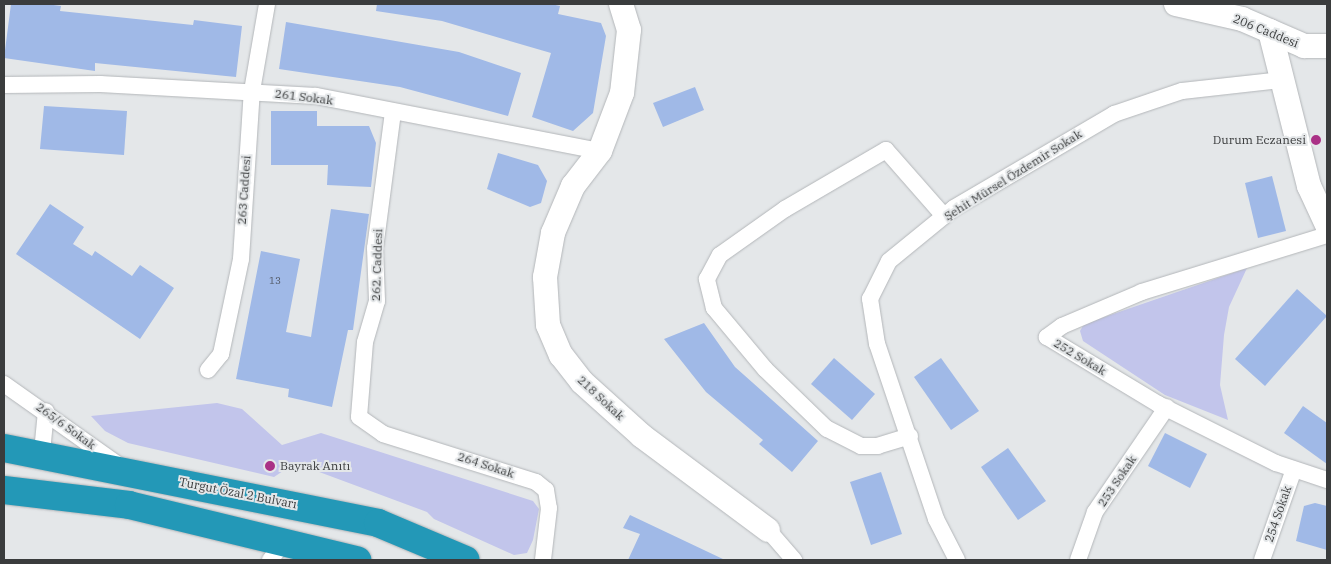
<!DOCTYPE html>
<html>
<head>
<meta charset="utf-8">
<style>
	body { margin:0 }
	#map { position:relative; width:1331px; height:564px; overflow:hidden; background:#e4e7e9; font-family:"IBM Plex Serif",serif }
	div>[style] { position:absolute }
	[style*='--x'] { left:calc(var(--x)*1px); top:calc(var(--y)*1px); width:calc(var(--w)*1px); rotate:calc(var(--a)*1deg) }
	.green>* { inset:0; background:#c2c5eb }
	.building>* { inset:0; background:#a0b9e7 }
	.roads { filter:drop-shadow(0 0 1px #b3b6b9) drop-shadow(0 0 1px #b3b6b9) }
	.street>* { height:16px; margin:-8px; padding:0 8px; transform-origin:8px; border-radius:8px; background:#fff }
	.secondary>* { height:24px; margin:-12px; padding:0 12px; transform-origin:12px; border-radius:12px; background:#fff }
	.highway>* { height:28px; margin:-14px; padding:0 14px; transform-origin:14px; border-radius:14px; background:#2398b7 }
	.dots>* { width:14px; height:14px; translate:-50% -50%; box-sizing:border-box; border:2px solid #e4e7e9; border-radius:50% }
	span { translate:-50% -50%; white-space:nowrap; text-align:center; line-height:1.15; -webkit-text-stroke:4px #e4e7e9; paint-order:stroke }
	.number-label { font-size:10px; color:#545b68 }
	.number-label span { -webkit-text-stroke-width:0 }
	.street-label { font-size:12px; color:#3a3c3d }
	.poi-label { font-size:12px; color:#3a3c3d }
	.right { translate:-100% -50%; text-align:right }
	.left { translate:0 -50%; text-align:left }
	.frame { position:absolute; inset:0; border:5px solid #3a3c3d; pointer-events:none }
</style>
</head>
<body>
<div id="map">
	<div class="green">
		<div style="clip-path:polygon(1247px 268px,1229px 307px,1224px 335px,1220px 385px,1228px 420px,1165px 395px,1083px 341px,1080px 331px,1084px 324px)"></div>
		<div style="clip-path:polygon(217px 403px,242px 409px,282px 445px,321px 433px,533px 501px,539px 509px,533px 540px,527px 553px,514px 555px,434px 519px,427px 512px,295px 463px,274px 477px,128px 443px,105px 431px,91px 416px)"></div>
	</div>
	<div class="building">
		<div style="clip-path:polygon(11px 4px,46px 4px,61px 6px,60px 11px,193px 25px,194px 20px,242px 26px,236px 77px,95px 63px,95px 71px,4px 58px)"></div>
		<div style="clip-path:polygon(377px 4px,551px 4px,560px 6px,558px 14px,601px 23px,606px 36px,593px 113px,573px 131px,532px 117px,551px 53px,442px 21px,376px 11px)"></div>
		<div style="clip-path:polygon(286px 22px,459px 52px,521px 73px,508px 116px,400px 87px,279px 69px)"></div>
		<div style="clip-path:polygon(695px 87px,704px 110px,663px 127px,653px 103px)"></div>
		<div style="clip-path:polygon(44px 106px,127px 111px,124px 155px,40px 149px)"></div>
		<div style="clip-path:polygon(271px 111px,317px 111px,317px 126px,369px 126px,376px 143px,371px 187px,327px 185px,328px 165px,271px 165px)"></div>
		<div style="clip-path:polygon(498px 153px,538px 165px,547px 181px,541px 203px,530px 207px,487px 189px)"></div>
		<div style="clip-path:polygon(1272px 176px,1286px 231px,1258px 238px,1245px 183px)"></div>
		<div style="clip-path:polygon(50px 204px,84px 227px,73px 244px,92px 256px,95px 251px,132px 276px,140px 265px,174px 288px,140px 339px,16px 254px)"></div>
		<div style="clip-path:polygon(331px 209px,369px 214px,353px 330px,348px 330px,332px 407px,288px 397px,289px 389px,236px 379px,261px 251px,300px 259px,286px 332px,311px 337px)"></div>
		<div style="clip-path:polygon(1297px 289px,1327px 316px,1265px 386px,1235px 359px)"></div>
		<div style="clip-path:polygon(704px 323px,735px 367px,818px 441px,792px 472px,759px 444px,763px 440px,706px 392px,664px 339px)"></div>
		<div style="clip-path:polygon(834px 358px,875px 394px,852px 420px,811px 384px)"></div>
		<div style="clip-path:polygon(941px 358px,979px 411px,951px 430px,914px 377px)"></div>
		<div style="clip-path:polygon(1303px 406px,1327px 423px,1327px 464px,1284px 433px)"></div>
		<div style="clip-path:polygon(1165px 433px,1207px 454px,1190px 488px,1148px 466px)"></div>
		<div style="clip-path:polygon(1008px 448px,1046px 501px,1018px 520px,981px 467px)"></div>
		<div style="clip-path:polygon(881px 472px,902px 534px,871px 545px,850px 482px)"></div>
		<div style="clip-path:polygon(1315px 503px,1327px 506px,1327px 550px,1296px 541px,1304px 506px)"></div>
		<div style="clip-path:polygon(630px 515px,725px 560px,628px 560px,640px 534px,623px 528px)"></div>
	</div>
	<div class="roads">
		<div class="street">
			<div style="--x:4;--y:85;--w:96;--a:-0.6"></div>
			<div style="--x:100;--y:84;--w:216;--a:3.2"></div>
			<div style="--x:316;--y:96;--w:289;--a:11"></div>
			<div style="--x:393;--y:112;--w:137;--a:97.5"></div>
			<div style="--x:375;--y:248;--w:53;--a:87.8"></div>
			<div style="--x:377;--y:301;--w:43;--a:106.3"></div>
			<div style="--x:365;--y:342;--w:75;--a:94.6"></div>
			<div style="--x:359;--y:417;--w:29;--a:35"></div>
			<div style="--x:383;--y:434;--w:160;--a:17.4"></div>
			<div style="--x:536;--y:482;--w:13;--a:39"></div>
			<div style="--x:546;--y:490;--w:18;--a:81"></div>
			<div style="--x:549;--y:508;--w:52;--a:96.6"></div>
			<div style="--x:1327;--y:235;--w:194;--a:162.9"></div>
			<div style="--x:1142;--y:292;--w:87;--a:157"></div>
			<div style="--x:1062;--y:326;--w:19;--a:144"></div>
			<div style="--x:1047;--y:337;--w:130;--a:31.1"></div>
			<div style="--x:1158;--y:404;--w:132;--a:26.6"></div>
			<div style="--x:1276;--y:463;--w:54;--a:18.4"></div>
			<div style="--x:208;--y:370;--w:21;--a:-51"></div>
			<div style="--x:221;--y:354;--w:97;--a:-78.1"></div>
			<div style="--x:241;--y:259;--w:168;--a:-86.3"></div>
			<div style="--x:252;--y:91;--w:88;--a:-80.2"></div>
			<div style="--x:4;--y:384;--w:142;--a:35.3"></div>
			<div style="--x:910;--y:436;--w:34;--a:163"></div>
			<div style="--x:878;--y:446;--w:17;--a:180"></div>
			<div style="--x:861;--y:446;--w:38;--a:-153"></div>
			<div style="--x:827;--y:429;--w:86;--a:-135.9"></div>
			<div style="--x:765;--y:369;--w:80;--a:-129.9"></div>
			<div style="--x:714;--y:308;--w:30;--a:-104"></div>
			<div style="--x:707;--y:279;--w:27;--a:-62"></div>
			<div style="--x:720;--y:255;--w:80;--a:-35.3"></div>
			<div style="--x:785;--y:209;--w:117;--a:-30.3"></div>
			<div style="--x:886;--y:150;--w:88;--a:48.7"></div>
			<div style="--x:42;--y:452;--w:41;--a:-84.4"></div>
			<div style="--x:768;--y:530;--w:40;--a:49"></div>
			<div style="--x:270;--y:560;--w:26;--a:-51"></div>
			<div style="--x:957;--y:560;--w:46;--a:-117.1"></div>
			<div style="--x:936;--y:519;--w:185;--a:-108.6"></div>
			<div style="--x:877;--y:344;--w:46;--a:-98.8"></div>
			<div style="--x:870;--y:299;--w:42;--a:-63.4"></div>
			<div style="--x:889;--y:261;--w:84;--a:-39.2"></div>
			<div style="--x:954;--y:208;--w:186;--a:-30.4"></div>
			<div style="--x:1114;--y:114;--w:72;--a:-18.7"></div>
			<div style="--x:1182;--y:91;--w:101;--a:-6.3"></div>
			<div style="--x:1078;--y:560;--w:51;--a:-70.5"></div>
			<div style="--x:1095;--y:512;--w:127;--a:-55.6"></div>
			<div style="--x:1262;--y:560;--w:96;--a:-70.6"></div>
		</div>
		<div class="secondary">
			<div style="--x:621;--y:4;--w:27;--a:73"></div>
			<div style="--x:629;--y:30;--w:63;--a:96.3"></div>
			<div style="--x:622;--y:93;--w:62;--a:110.8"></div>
			<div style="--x:600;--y:151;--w:44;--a:127.6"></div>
			<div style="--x:573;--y:186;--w:51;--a:113.1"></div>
			<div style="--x:553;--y:233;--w:45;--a:100.3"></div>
			<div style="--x:545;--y:277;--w:48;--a:86.4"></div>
			<div style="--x:548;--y:325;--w:33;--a:67"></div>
			<div style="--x:561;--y:355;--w:34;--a:52"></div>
			<div style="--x:582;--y:382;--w:81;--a:42"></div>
			<div style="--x:642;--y:436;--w:157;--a:36.7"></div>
			<div style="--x:1176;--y:4;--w:68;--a:12.8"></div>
			<div style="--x:1242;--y:19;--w:68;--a:23.5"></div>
			<div style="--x:1304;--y:46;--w:23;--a:0"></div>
			<div style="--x:1270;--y:31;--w:160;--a:75.9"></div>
			<div style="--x:1309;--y:186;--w:43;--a:65.2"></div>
		</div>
		<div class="highway">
			<div style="--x:4;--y:448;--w:381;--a:11.3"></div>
			<div style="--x:378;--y:523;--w:95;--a:22.8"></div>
			<div style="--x:4;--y:490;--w:126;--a:6.8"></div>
			<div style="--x:129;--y:505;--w:235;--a:13.6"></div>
		</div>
	</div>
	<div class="dots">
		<div style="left:1316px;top:140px;background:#aa3186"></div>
		<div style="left:270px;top:466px;background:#aa3186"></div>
	</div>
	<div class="number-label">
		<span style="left:275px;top:281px">13</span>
	</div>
	<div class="street-label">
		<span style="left:1266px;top:31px;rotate:22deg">206 Caddesi</span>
		<span style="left:304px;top:97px;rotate:7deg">261 Sokak</span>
		<span style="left:1013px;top:175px;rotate:-32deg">Şehit Mürsel Özdemir Sokak</span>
		<span style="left:244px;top:190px;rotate:-86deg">263 Caddesi</span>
		<span style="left:377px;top:265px;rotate:-88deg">262. Caddesi</span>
		<span style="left:1080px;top:357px;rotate:31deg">252 Sokak</span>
		<span style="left:601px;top:398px;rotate:43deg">218 Sokak</span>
		<span style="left:66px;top:426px;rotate:36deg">265/6 Sokak</span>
		<span style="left:486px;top:465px;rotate:18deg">264 Sokak</span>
		<span style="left:1117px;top:481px;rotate:-56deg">253 Sokak</span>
		<span style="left:238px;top:493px;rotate:11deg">Turgut Özal 2 Bulvarı</span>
		<span style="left:1278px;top:514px;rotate:-71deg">254 Sokak</span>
	</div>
	<div class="poi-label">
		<span class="right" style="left:1306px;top:140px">Durum Eczanesi</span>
		<span class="left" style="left:280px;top:466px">Bayrak Anıtı</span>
	</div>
	<div class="frame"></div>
</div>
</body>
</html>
